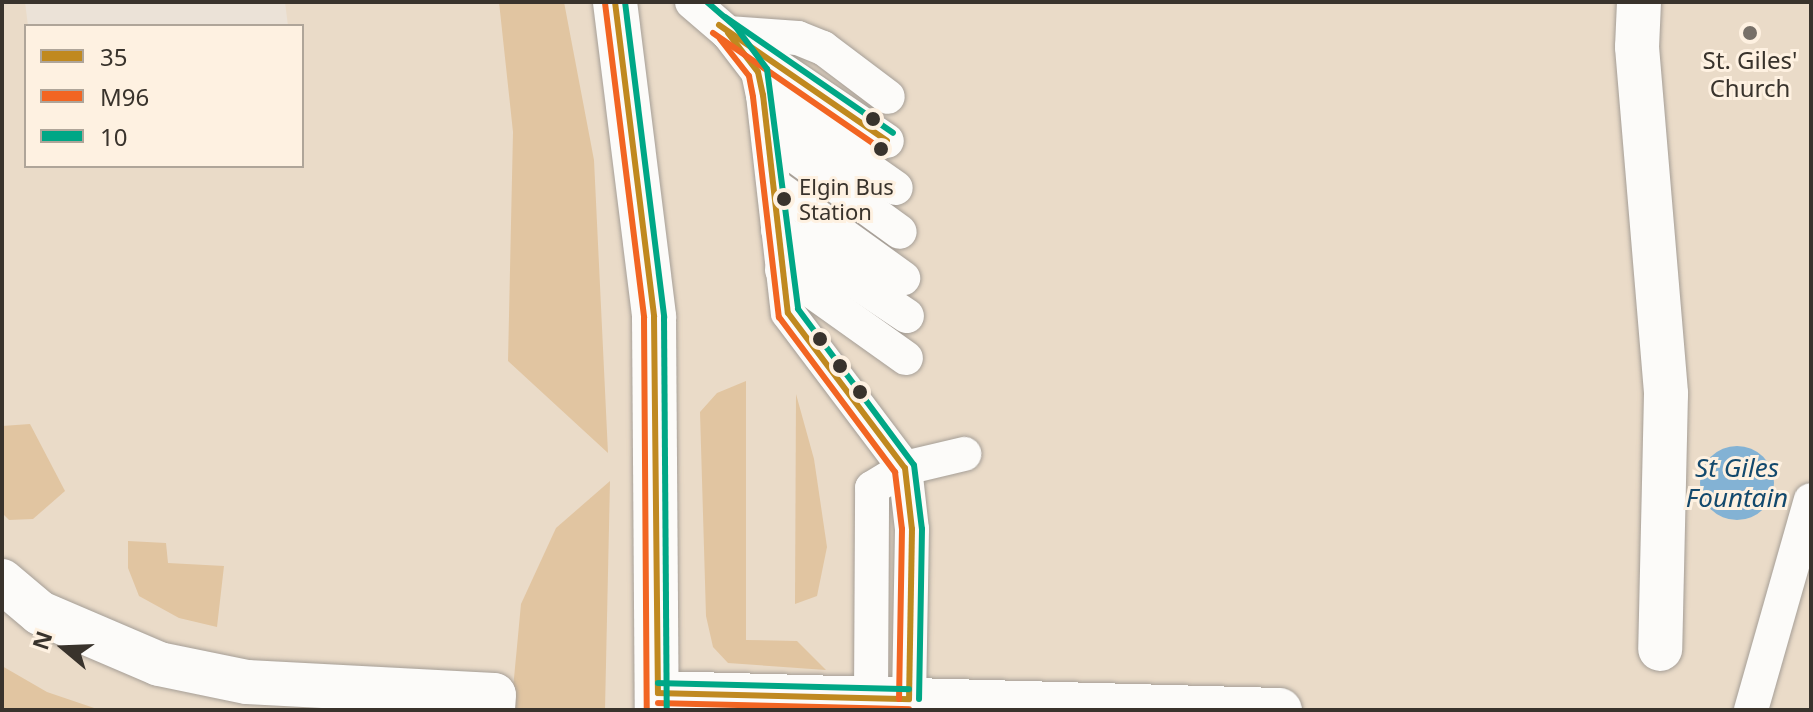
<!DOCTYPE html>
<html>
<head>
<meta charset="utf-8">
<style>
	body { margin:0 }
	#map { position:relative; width:1813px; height:712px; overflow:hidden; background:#ebe2d7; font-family:"Noto Sans",sans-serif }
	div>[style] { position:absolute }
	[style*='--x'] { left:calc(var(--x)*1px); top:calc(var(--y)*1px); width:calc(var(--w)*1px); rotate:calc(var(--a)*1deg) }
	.built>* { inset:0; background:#eadbc8 }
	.green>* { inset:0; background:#e1c5a1 }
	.water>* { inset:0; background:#83b2d4 }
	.round { border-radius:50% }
	.roads { filter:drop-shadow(0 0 2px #a59e96) drop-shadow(0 0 2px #a59e96) }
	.lane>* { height:34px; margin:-17px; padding:0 17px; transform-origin:17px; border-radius:17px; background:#fcfbf9 }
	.street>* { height:44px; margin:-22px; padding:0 22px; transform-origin:22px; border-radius:22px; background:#fcfbf9 }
	.highway>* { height:44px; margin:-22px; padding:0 22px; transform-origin:22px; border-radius:22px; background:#fcfbf9 }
	.bus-1>* { height:6px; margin:-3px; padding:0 3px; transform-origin:3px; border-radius:3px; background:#c0891f }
	.bus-2>* { height:6px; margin:-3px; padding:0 3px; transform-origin:3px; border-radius:3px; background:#f26522 }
	.bus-3>* { height:6px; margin:-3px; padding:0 3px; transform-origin:3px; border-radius:3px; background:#00a786 }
	.dots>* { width:22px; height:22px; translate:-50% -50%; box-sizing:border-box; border:4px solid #fef1e1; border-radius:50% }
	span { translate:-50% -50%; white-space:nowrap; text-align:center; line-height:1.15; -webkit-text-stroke:6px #fef1e1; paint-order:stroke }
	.bus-label { font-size:22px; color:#39332c }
	.left { translate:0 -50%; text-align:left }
	.poi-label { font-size:24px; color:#39332c }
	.water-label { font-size:26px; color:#13496d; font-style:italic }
	.frame { position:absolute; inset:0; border:4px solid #39332c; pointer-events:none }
	.legend { position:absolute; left:24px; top:24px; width:280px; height:144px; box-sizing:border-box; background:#fef1e1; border:2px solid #afa599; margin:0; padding:10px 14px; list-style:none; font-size:24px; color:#39332c }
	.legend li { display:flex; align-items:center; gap:16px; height:40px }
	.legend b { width:40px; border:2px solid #afa599 }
	.north { position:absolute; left:24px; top:608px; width:80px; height:80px; -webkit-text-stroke:6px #fef1e1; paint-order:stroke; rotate:289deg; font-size:22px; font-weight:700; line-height:32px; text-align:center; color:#39332c }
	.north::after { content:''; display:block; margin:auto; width:28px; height:36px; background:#39332c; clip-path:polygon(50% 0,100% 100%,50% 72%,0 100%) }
</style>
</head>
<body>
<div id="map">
	<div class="built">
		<div style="clip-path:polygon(2px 2px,25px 2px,28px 26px,26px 166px,302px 166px,302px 26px,288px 26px,285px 2px,1811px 2px,1811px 710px,2px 710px,2px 592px,166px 654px,2px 573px)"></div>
	</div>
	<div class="green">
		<div style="clip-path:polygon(499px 2px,564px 2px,594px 160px,608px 453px,508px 361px,513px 132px)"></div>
		<div style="clip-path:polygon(746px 381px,746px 640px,797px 641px,826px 670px,728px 663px,713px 647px,706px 616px,700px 412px,717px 393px)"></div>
		<div style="clip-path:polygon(796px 394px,814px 459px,827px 547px,817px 596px,795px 604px)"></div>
		<div style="clip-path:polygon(30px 424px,65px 491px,33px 519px,9px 520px,2px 513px,2px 426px)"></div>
		<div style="clip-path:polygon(610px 481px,605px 710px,511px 710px,521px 604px,556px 528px)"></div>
		<div style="clip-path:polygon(128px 541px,166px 543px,168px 563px,224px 566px,217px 627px,179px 618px,139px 596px,128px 568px)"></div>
		<div style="clip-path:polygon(2px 666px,47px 692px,100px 710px,2px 710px)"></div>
	</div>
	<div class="water">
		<div class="round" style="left:1700px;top:446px;width:74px;height:74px"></div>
	</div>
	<div class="roads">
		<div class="lane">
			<div style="--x:692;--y:2;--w:48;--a:40.7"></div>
			<div style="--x:728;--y:33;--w:192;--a:34.2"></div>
			<div style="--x:728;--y:33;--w:49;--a:52.4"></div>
			<div style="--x:758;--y:72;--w:24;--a:78"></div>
			<div style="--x:763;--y:95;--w:219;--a:83.5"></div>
			<div style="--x:788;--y:313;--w:194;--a:53"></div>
			<div style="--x:905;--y:468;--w:61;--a:83.5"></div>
			<div style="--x:912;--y:529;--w:170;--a:91"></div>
			<div style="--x:728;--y:33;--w:70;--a:4.1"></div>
			<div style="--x:798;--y:38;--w:27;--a:22"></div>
			<div style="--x:823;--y:48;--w:81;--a:37"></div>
			<div style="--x:763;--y:95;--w:162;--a:35"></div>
			<div style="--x:770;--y:138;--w:160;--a:35.9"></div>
			<div style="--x:775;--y:186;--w:158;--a:35.7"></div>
			<div style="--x:778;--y:230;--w:155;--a:33.7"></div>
			<div style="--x:782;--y:270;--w:152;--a:35.4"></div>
			<div style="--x:871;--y:699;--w:211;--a:-89.7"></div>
			<div style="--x:872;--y:488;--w:39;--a:-31"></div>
			<div style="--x:905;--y:468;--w:61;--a:-13.3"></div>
			<div style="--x:1751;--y:710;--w:218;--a:-74.1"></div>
		</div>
		<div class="street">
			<div style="--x:1639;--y:2;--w:45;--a:92.5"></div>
			<div style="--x:1637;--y:47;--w:348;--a:85.2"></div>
			<div style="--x:1666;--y:394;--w:255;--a:91.3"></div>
			<div style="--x:2;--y:581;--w:50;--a:40.1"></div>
			<div style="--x:40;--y:613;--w:129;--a:23.2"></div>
			<div style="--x:159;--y:664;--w:90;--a:11.6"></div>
			<div style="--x:247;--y:682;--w:247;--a:3"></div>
			<div style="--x:494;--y:695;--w:15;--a:94"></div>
			<div style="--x:658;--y:693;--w:622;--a:1.57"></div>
		</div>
		<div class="highway">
			<div style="--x:615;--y:2;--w:317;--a:82.9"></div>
			<div style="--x:654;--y:317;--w:393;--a:89.6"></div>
		</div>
	</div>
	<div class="bus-1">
		<div style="--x:615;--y:2;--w:317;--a:82.9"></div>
		<div style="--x:654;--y:317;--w:376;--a:89.4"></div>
		<div style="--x:719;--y:25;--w:204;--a:34.6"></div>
		<div style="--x:728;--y:33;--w:49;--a:52.4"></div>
		<div style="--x:758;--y:72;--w:24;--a:78"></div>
		<div style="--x:763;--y:95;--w:219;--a:83.5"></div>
		<div style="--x:788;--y:313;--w:194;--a:53"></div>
		<div style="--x:905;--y:468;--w:61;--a:83.5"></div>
		<div style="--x:912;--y:529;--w:170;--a:91"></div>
		<div style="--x:658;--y:693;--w:251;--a:1.4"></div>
	</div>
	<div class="bus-2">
		<div style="--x:605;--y:3;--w:317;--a:82.9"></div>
		<div style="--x:644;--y:318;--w:392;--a:89.6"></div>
		<div style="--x:713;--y:33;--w:204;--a:34.6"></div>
		<div style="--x:720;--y:39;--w:47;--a:51.9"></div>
		<div style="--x:749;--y:76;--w:21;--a:79"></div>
		<div style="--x:753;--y:97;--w:222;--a:83.3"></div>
		<div style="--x:779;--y:317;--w:194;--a:53.2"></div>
		<div style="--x:895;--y:472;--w:57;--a:83"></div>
		<div style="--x:902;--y:529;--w:170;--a:91"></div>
		<div style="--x:658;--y:703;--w:251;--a:1.4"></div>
	</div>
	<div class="bus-3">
		<div style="--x:625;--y:2;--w:317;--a:82.9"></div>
		<div style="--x:664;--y:317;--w:393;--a:89.6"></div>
		<div style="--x:707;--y:2;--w:37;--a:41"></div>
		<div style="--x:735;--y:26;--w:54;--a:53.3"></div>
		<div style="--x:767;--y:69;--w:242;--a:82.6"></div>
		<div style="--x:798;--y:309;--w:194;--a:53.4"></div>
		<div style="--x:914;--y:465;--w:64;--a:82.9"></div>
		<div style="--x:922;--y:529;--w:170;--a:91"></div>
		<div style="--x:725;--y:17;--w:204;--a:34.6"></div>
		<div style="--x:658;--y:683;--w:251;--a:1.4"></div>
	</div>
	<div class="dots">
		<div style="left:1750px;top:33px;background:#777068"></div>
		<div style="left:873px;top:119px;background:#39332c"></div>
		<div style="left:881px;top:149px;background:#39332c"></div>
		<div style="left:784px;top:199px;background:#39332c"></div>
		<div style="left:820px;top:339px;background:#39332c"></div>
		<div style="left:840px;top:366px;background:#39332c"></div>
		<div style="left:860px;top:392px;background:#39332c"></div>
	</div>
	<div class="bus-label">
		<span class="left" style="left:799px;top:199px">Elgin Bus<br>Station</span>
	</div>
	<div class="poi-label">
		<span style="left:1750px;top:74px">St. Giles'<br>Church</span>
	</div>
	<div class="water-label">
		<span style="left:1737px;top:483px">St Giles<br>Fountain</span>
	</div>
	<div class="frame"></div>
	<ul class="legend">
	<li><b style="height:10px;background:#c0891f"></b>35</li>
	<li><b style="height:10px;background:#f26522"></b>M96</li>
	<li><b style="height:10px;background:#00a786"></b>10</li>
	</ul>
	<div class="north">N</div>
</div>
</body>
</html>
